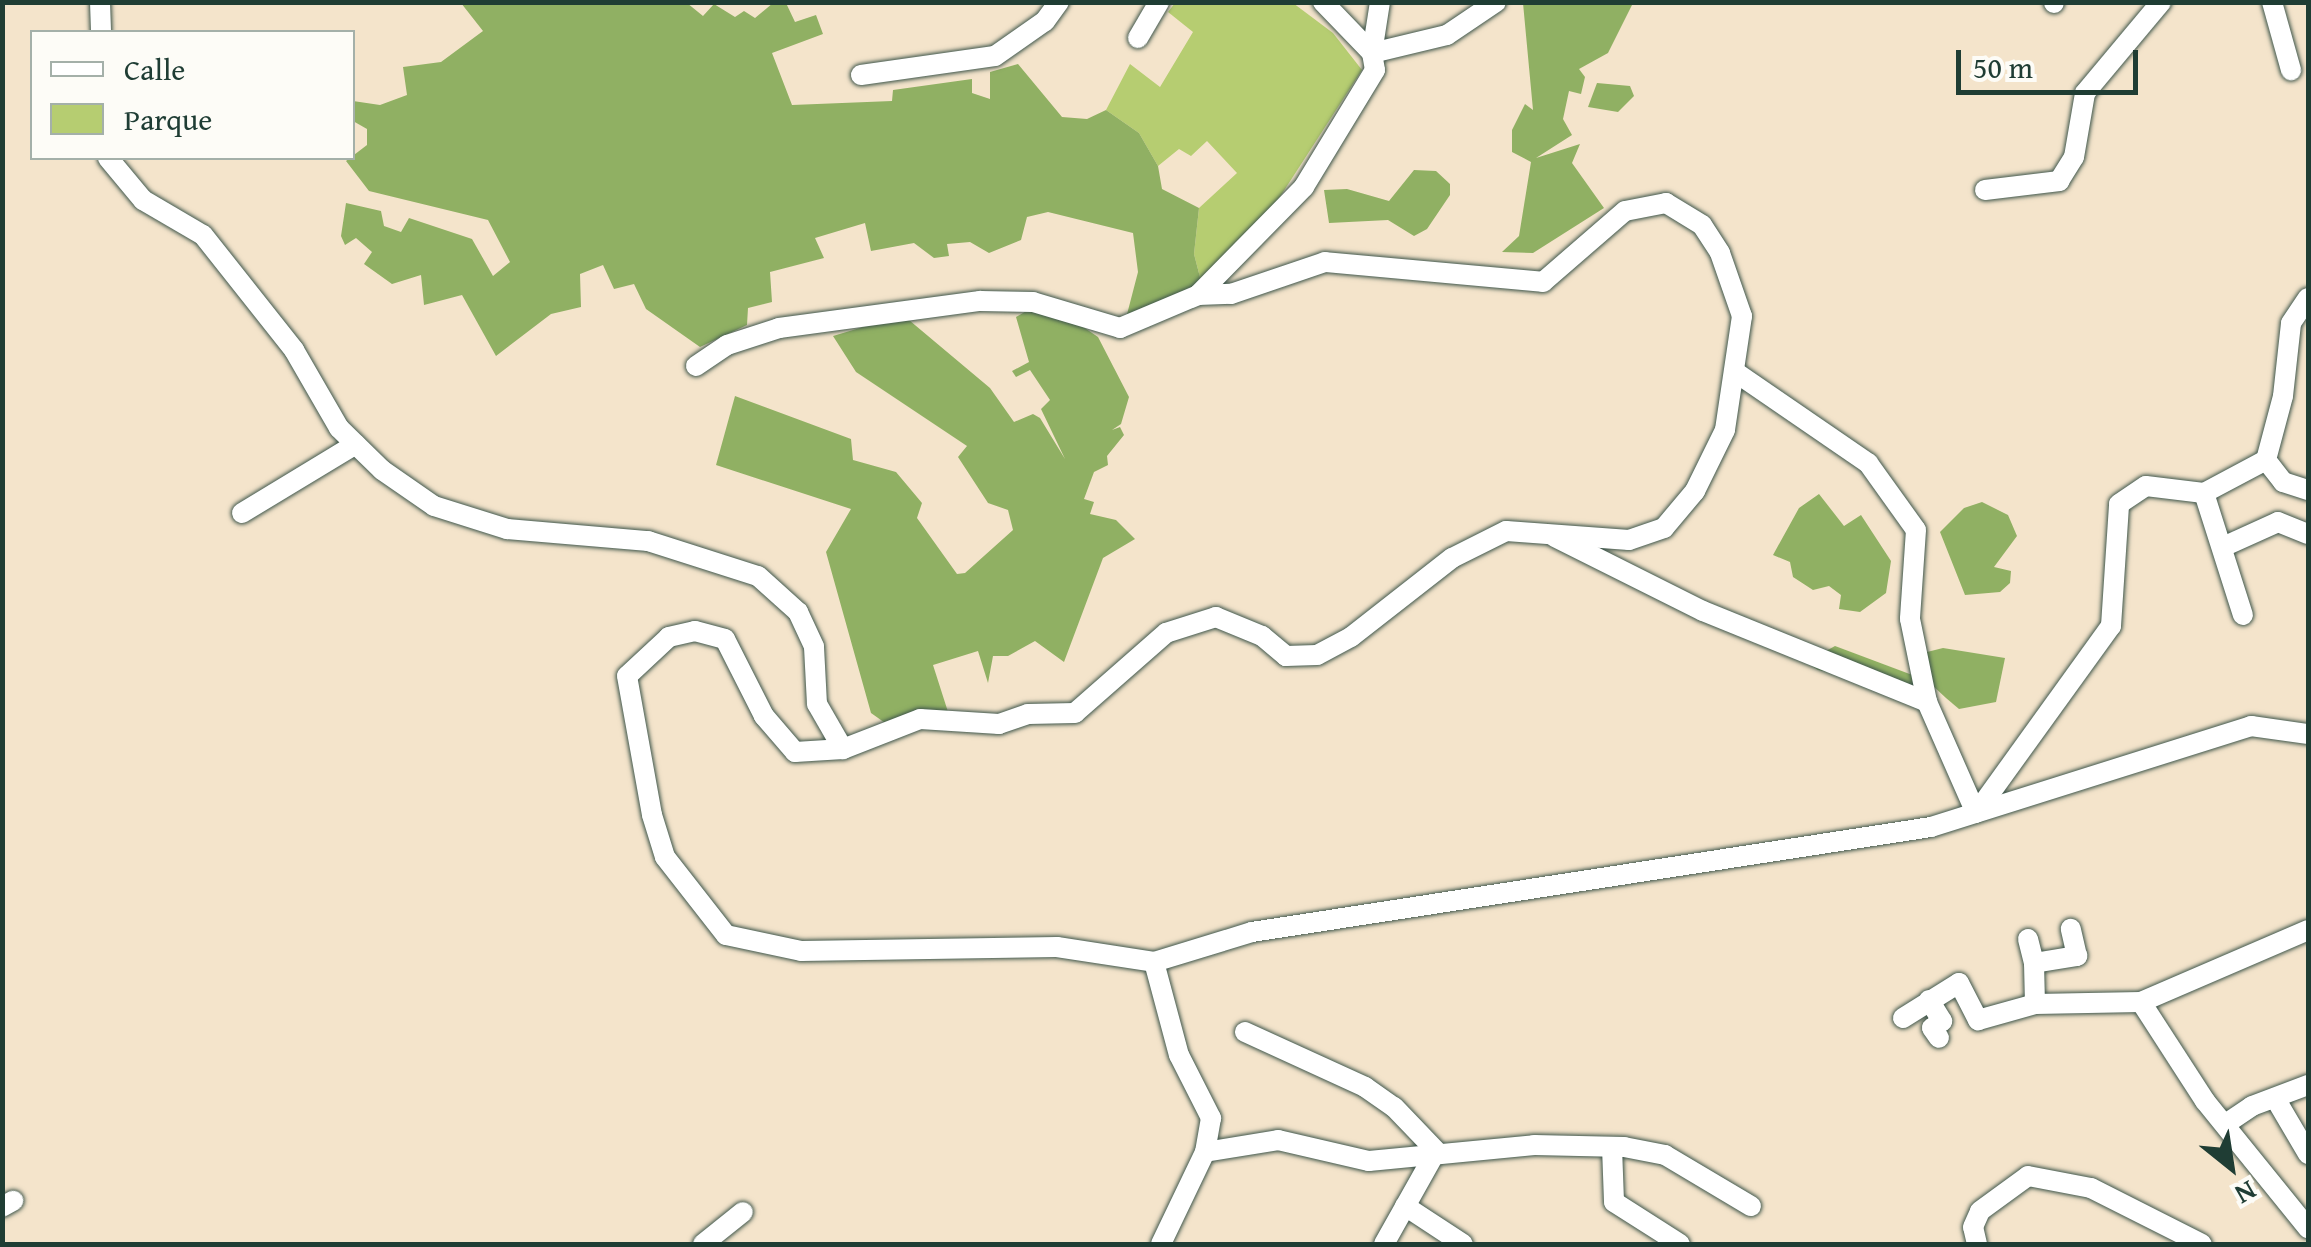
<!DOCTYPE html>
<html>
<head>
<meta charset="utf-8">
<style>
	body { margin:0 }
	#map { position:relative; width:2311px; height:1247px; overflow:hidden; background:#f4e4cb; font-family:"Gentium Book Plus",serif }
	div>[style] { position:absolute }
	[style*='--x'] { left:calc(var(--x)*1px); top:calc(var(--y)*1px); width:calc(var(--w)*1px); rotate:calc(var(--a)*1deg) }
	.green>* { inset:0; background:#b6cd71 }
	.forest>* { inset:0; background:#90b063 }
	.roads { filter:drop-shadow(0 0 2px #3f564b) drop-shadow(0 0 2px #3f564b) }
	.minor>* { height:20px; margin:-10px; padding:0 10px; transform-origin:10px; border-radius:10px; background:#fff }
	span { translate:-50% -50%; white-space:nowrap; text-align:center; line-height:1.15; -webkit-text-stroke:9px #fdfcf7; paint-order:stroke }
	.frame { position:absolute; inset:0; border:5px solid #1f3d34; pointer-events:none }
	.legend { position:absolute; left:30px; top:30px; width:325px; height:130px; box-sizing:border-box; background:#fdfcf7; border:2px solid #a4b0a9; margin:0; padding:12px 18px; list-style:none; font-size:30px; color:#1f3d34 }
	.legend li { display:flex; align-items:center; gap:20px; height:50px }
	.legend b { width:50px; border:2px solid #a4b0a9 }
	.north { position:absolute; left:2181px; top:1117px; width:100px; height:100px; -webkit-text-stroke:8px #fdfcf7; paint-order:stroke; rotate:150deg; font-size:28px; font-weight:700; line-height:40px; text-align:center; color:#1f3d34 }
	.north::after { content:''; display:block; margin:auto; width:35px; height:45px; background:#1f3d34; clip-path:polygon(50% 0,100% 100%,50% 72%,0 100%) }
	.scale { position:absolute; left:1956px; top:50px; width:182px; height:45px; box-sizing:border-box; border:5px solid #1f3d34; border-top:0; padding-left:12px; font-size:30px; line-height:35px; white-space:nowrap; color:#1f3d34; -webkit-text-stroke:8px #fdfcf7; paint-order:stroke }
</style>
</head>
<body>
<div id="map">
	<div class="green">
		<div style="clip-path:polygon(1175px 3px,1293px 3px,1333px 33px,1362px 70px,1274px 206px,1202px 285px,1194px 254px,1199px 208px,1237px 173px,1207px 141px,1191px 156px,1179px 149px,1158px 166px,1139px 133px,1106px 110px,1130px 64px,1160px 87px,1193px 32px,1168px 12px)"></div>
	</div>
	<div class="forest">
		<div style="clip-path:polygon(461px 3px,687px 3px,703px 16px,714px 4px,735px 17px,744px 11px,755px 18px,773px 3px,786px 3px,795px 22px,816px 15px,823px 34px,772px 53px,792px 105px,892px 101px,893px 90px,972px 79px,972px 93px,990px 99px,990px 72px,1018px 64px,1062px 117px,1087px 119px,1106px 110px,1139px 133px,1158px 166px,1162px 189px,1199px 208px,1194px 254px,1202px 285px,1125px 322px,1138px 272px,1133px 233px,1048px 212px,1027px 217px,1021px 240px,989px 253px,970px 242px,947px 244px,949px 256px,934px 258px,914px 243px,871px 251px,865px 223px,815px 238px,824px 258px,770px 272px,772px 302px,748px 308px,747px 325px,700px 347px,646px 309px,634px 284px,614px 289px,603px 265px,580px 274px,581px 307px,551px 314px,496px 356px,462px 295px,424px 305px,421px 275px,392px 284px,364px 264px,372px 252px,356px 238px,345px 245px,341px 236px,346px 203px,381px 211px,384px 226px,401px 232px,409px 218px,472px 239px,493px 276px,510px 262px,488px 220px,369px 191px,346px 161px,367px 145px,367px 129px,353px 121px,353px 101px,380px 105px,407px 95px,403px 67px,441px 62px,483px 31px)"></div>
		<div style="clip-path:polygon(1523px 3px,1633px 3px,1608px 53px,1579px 69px,1585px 77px,1581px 94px,1569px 91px,1563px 119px,1572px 135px,1536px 158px,1580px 144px,1572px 163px,1604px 208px,1533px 253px,1502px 252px,1519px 236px,1531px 162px,1512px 152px,1512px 130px,1525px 104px,1533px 110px)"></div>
		<div style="clip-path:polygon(1597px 83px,1630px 86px,1634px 96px,1618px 112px,1588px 107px)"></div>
		<div style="clip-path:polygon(1414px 170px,1436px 171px,1450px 184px,1450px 195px,1427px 229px,1414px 236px,1388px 220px,1329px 223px,1324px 190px,1347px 189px,1389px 201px)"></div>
		<div style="clip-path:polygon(1030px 309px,1067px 316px,1098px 337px,1129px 397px,1121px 424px,1112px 430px,1120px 427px,1124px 435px,1107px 456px,1108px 465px,1094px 472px,1084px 499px,1094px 502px,1090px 514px,1116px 520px,1135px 539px,1103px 558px,1064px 662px,1035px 641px,1008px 656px,993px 656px,988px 683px,978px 651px,933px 665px,949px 715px,888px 725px,871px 713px,826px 552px,851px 509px,716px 465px,735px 396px,851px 439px,853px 460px,896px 472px,922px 503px,917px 518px,957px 574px,965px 573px,1013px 530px,1008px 510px,988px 503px,958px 457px,967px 446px,856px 372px,833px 336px,903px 315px,990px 388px,1014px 422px,1033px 414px,1040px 418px,1065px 459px,1041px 409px,1050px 400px,1030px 370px,1016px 377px,1012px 371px,1029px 362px,1016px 317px)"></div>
		<div style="clip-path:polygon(1819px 494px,1844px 526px,1861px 515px,1891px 561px,1886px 593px,1860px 612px,1839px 609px,1841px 595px,1829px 586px,1813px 590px,1793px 577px,1790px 562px,1773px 555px,1799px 508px)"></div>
		<div style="clip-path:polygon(1982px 502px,2008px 515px,2017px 536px,1994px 567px,2011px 571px,2010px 583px,2000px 592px,1965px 595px,1940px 532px,1964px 508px)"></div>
		<div style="clip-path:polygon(1835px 646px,1923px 679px,1925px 690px,1818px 670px,1806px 662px)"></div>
		<div style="clip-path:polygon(1943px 648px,2005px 658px,1996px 702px,1959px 709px,1946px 698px,1932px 685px,1923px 653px)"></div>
	</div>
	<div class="roads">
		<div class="minor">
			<div style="--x:100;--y:2;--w:30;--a:88"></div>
			<div style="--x:1323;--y:2;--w:71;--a:46.1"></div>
			<div style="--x:1372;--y:53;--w:17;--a:80"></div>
			<div style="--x:1375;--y:70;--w:137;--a:121.3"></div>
			<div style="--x:1304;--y:187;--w:151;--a:134.5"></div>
			<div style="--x:1198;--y:295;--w:33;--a:-2"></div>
			<div style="--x:1231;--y:294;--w:99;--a:-18.8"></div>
			<div style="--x:1325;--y:262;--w:219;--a:5.2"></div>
			<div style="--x:1543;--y:282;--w:108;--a:-40.9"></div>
			<div style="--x:1625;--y:211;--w:42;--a:-11"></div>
			<div style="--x:1666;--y:203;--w:42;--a:31.4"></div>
			<div style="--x:1702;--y:225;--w:33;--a:57"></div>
			<div style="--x:1720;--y:253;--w:67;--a:70.8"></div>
			<div style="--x:1742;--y:316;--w:115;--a:98.5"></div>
			<div style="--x:1725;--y:430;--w:68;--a:116.2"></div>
			<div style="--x:1695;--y:491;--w:48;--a:130"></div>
			<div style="--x:1664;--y:528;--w:37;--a:161"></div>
			<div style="--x:1629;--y:540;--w:123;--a:-175.8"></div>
			<div style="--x:1506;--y:531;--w:60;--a:153.4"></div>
			<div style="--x:1452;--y:558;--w:128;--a:142"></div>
			<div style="--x:1351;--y:637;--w:38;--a:152"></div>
			<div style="--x:1317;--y:655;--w:31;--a:178"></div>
			<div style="--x:1286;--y:656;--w:31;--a:-140"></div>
			<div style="--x:1262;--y:636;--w:50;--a:-157.6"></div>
			<div style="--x:1216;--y:617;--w:52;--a:162.3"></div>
			<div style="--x:1166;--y:633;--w:121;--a:138.7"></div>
			<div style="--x:1075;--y:713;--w:47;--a:178.8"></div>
			<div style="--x:1028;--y:714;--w:31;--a:161"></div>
			<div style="--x:999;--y:724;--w:79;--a:-176.4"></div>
			<div style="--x:920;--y:719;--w:83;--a:158.7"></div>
			<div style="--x:843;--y:749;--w:48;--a:176.4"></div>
			<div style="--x:795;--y:752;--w:48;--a:-130.7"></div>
			<div style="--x:764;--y:716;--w:86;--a:-116.9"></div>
			<div style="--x:725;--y:639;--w:31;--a:-165"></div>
			<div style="--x:695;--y:631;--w:27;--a:167"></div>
			<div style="--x:669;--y:637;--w:57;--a:137.1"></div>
			<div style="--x:627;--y:676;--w:141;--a:79.8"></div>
			<div style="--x:652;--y:815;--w:44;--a:72.8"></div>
			<div style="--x:665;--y:857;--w:99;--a:52"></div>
			<div style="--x:726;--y:935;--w:77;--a:12"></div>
			<div style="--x:801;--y:951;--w:256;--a:-0.9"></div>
			<div style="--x:1057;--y:947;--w:98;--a:8.8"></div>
			<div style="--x:1154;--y:962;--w:102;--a:-17"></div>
			<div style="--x:1252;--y:932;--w:687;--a:-8.79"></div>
			<div style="--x:1931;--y:827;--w:336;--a:-17.5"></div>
			<div style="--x:2251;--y:726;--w:58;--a:8"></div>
			<div style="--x:1380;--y:2;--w:52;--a:98.9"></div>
			<div style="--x:1372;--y:53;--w:77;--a:-13.5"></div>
			<div style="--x:1447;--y:35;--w:59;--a:-34"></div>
			<div style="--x:2272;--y:2;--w:71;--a:74.4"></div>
			<div style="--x:2054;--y:3;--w:1;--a:-90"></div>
			<div style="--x:1138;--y:38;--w:42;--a:-59.7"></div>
			<div style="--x:861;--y:75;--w:135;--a:-8.1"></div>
			<div style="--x:995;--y:56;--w:61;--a:-35"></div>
			<div style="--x:1045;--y:21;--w:24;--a:-54"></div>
			<div style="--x:108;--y:158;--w:55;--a:50.2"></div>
			<div style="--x:143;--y:200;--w:69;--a:30.3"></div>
			<div style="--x:203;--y:235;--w:147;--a:51.6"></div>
			<div style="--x:294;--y:350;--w:90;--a:60"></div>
			<div style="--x:339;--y:428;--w:60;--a:44.3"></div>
			<div style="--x:382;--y:470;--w:63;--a:34.7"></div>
			<div style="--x:434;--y:506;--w:77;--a:17.5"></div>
			<div style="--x:507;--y:529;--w:142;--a:4.9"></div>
			<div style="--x:648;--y:541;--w:115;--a:17.7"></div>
			<div style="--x:758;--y:576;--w:54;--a:42"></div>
			<div style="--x:798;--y:612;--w:38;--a:65"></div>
			<div style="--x:814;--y:647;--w:57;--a:87"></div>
			<div style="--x:817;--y:704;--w:52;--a:60"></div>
			<div style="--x:1985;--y:190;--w:75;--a:-6.9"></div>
			<div style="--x:2059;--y:181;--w:28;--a:-58"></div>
			<div style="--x:2074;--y:157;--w:65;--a:-80.2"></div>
			<div style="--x:2085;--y:93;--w:119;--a:-50.1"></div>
			<div style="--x:696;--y:366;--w:37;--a:-34"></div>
			<div style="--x:727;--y:345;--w:55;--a:-18.1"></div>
			<div style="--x:779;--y:328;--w:203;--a:-7.7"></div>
			<div style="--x:980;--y:301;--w:53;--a:1.1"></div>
			<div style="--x:1033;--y:302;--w:91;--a:16.6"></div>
			<div style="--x:1120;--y:328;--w:85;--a:-22.9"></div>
			<div style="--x:1738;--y:374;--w:158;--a:34.4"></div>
			<div style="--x:1868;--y:463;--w:82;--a:54.4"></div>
			<div style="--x:1916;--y:530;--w:89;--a:93.9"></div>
			<div style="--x:1910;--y:619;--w:85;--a:78.4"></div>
			<div style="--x:1927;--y:702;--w:121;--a:66.2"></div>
			<div style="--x:1976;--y:813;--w:231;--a:-54.2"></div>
			<div style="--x:2111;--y:626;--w:122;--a:-86.2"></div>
			<div style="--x:2119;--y:504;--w:32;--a:-34"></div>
			<div style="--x:2146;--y:486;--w:58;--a:6.9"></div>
			<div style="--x:2204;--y:493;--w:70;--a:-28"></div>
			<div style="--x:2266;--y:460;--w:66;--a:-75.1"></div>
			<div style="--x:2283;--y:396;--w:73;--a:-83.7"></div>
			<div style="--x:2291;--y:323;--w:30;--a:-56"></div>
			<div style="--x:2266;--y:460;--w:28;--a:52"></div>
			<div style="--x:2283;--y:482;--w:26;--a:18"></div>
			<div style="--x:2204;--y:493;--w:128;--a:72.3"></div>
			<div style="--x:242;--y:513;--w:133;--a:-31.2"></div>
			<div style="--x:1555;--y:537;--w:165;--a:26.6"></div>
			<div style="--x:1703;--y:611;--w:242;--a:22.1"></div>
			<div style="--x:2225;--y:546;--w:58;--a:-24.4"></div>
			<div style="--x:2278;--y:522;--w:32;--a:22"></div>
			<div style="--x:2028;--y:939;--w:25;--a:76"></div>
			<div style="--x:2034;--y:963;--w:44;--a:-9.2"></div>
			<div style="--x:2077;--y:956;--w:28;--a:-103"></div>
			<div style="--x:1154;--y:962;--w:96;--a:75"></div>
			<div style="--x:1179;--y:1055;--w:71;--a:63.1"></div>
			<div style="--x:1211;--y:1118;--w:35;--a:100"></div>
			<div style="--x:1205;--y:1152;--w:102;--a:115.6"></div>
			<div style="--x:1929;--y:1000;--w:25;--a:58"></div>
			<div style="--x:1942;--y:1021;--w:12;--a:145"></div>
			<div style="--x:1932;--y:1028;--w:12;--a:55"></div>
			<div style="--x:2141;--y:1002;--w:118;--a:57.1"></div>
			<div style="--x:2205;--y:1101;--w:164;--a:51"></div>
			<div style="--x:2035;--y:1004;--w:106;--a:-1.1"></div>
			<div style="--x:2141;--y:1002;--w:182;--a:-23.3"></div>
			<div style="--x:1903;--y:1018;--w:66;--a:-32"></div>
			<div style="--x:1959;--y:983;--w:42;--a:62.8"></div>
			<div style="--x:1978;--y:1020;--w:59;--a:-15.7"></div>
			<div style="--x:2035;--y:1004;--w:41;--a:-91.4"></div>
			<div style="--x:1245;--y:1032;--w:132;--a:24.6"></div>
			<div style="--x:1365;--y:1087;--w:35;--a:35"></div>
			<div style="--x:1394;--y:1107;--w:65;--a:46.2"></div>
			<div style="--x:2275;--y:1098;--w:65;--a:59.5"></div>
			<div style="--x:2227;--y:1123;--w:30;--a:-34"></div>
			<div style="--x:2252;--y:1106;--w:60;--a:-20.6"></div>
			<div style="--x:1612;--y:1147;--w:55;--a:87.9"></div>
			<div style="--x:1614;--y:1202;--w:78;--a:32.5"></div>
			<div style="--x:1205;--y:1152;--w:74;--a:-9.3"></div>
			<div style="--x:1278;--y:1140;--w:93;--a:13"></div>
			<div style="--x:1369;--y:1161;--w:166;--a:-5.5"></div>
			<div style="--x:1534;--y:1145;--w:90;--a:1.3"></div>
			<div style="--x:1624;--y:1147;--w:42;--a:11"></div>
			<div style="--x:1665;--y:1155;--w:100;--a:30.7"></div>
			<div style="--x:1405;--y:1206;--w:69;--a:33.2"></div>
			<div style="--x:2;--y:1207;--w:13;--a:-29"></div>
			<div style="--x:703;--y:1244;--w:51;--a:-38.7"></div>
			<div style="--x:1384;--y:1244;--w:102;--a:-60.7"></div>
			<div style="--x:1977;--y:1244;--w:17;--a:-103"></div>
			<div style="--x:1973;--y:1227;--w:17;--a:-66"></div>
			<div style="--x:1980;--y:1211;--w:59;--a:-36.1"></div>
			<div style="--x:2028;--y:1176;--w:64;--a:10.8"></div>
			<div style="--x:2091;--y:1188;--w:124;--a:26.8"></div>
		</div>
	</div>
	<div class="frame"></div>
	<ul class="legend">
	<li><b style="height:12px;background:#fff"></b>Calle</li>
	<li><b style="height:28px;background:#b6cd71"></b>Parque</li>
	</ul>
	<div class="north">N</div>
	<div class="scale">50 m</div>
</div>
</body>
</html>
